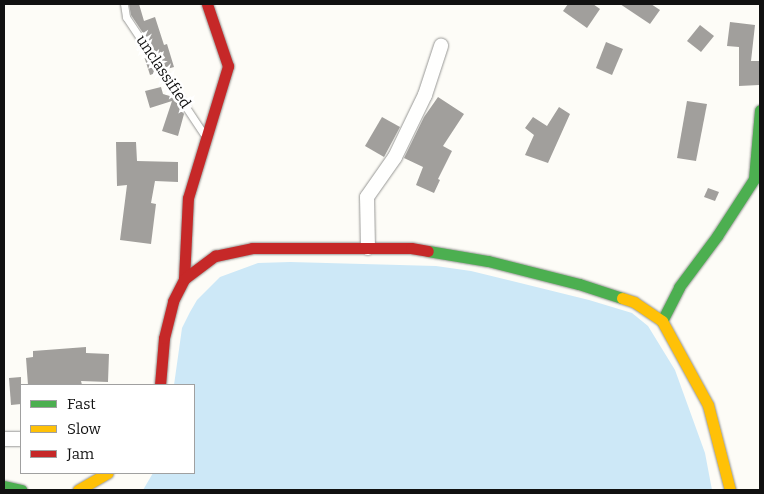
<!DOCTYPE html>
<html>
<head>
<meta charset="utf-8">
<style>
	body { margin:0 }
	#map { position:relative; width:764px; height:494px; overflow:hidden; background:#fdfcf7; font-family:Bitter,serif }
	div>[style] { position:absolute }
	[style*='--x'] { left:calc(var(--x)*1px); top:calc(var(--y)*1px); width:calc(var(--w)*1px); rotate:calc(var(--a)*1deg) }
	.water>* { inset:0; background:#cde8f7 }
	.building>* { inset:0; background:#a19f9c }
	.roads { filter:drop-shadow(0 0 1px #979795) drop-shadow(0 0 1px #979795) }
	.lane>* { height:7px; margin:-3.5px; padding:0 3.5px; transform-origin:3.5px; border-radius:3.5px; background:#fffffe }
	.street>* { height:14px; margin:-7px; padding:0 7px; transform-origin:7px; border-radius:7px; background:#fffffe }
	.fast>* { height:11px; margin:-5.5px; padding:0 5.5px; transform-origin:5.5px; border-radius:5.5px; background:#4caf50 }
	.slow>* { height:11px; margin:-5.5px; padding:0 5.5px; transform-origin:5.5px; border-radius:5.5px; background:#ffc107 }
	.jam>* { height:11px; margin:-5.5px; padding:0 5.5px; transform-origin:5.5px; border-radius:5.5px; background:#c62828 }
	span { translate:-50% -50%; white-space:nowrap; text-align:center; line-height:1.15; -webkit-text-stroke:5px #fff; paint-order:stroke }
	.street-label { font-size:15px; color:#111 }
	.frame { position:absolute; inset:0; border:5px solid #111; pointer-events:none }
	.legend { position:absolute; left:20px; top:384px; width:175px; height:90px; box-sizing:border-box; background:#fff; border:1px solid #a0a0a0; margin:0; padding:6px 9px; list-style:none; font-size:15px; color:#111 }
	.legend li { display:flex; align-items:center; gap:10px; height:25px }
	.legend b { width:25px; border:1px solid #a0a0a0 }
</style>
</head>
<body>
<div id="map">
	<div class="water">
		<div style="clip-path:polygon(290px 262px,436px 266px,471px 271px,589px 300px,632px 313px,648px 326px,675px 370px,705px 453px,712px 490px,143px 490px,153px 473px,194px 473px,194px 385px,174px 385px,182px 328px,190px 312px,197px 300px,220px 277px,258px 263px)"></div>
	</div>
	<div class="building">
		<div style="clip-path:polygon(129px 4px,139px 4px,144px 21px,155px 17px,164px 45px,167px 44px,174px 67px,167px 69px,131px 15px)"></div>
		<div style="clip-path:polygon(568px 4px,593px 4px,600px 9px,587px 28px,563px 11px)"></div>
		<div style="clip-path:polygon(620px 4px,651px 4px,660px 10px,650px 24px)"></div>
		<div style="clip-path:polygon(730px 22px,755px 25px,751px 61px,759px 61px,759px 85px,739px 86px,739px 47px,727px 46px)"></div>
		<div style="clip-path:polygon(700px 25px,714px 36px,701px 52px,687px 41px)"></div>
		<div style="clip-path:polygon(606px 42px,623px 49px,612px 75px,596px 68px)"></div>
		<div style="clip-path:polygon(143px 53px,156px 73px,150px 75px)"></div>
		<div style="clip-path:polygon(161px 87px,163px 94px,173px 97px,184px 114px,178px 136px,162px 131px,172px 101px,150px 108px,145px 91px)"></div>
		<div style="clip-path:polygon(438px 97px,464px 114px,443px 146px,452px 151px,438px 179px,440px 180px,434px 193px,416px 185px,423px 167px,404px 158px,424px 117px)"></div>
		<div style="clip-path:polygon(687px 101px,707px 104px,696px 161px,677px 158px)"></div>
		<div style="clip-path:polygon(559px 107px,570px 114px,548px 163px,525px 155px,534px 135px,525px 128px,533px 117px,547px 126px)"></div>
		<div style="clip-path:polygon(382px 117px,400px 127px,384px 157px,365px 146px)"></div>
		<div style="clip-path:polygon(116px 142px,136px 142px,137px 161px,178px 162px,178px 182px,155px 181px,151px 203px,156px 204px,151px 244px,120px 240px,127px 185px,117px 186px)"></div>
		<div style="clip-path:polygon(708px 188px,719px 192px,715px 201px,704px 197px)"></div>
		<div style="clip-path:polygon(86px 347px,86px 353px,109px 354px,108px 382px,81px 381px,82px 385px,28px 385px,26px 358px,33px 357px,33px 351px)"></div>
		<div style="clip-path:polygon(21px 377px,21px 404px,11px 405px,9px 378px)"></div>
	</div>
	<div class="roads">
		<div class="lane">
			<div style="--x:124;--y:4;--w:13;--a:81"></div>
			<div style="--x:126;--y:17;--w:139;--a:56.4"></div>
		</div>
		<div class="street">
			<div style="--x:368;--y:248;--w:51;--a:-91.1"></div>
			<div style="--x:367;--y:197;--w:49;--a:-55"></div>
			<div style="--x:395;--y:157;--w:69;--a:-64.2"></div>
			<div style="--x:425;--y:95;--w:52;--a:-71.9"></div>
			<div style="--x:4;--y:439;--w:17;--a:0"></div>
		</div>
		<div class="fast">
			<div style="--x:428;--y:251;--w:61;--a:9.5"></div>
			<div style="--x:488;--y:261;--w:94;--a:14.2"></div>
			<div style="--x:579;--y:284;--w:45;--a:18"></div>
			<div style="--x:662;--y:321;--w:38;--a:-63"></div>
			<div style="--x:679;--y:287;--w:64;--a:-53.3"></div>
			<div style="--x:717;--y:236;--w:68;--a:-57"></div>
			<div style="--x:754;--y:179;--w:69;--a:-85"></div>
			<div style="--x:4;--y:486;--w:18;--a:13"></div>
		</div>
		<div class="slow">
			<div style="--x:622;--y:298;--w:13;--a:18"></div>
			<div style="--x:634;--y:302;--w:34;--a:34"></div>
			<div style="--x:662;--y:321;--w:96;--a:61.3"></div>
			<div style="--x:708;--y:405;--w:88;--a:75.5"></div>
			<div style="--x:78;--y:490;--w:34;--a:-30"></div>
		</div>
		<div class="jam">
			<div style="--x:184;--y:279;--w:81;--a:-87.2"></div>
			<div style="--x:188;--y:198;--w:138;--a:-73.1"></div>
			<div style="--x:228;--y:66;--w:65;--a:-108.7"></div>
			<div style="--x:160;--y:385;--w:47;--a:-85.1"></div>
			<div style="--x:164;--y:338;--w:38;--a:-76"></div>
			<div style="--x:173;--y:301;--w:25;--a:-63"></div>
			<div style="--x:184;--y:279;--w:39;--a:-37"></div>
			<div style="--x:215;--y:256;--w:38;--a:-12"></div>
			<div style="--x:252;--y:248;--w:159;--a:0"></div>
			<div style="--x:411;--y:248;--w:17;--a:10"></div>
		</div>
	</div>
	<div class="street-label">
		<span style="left:163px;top:72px;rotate:56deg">unclassified</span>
	</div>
	<div class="frame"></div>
	<ul class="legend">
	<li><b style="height:6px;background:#4caf50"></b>Fast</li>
	<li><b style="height:6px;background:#ffc107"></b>Slow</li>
	<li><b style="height:6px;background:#c62828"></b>Jam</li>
	</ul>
</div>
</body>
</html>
